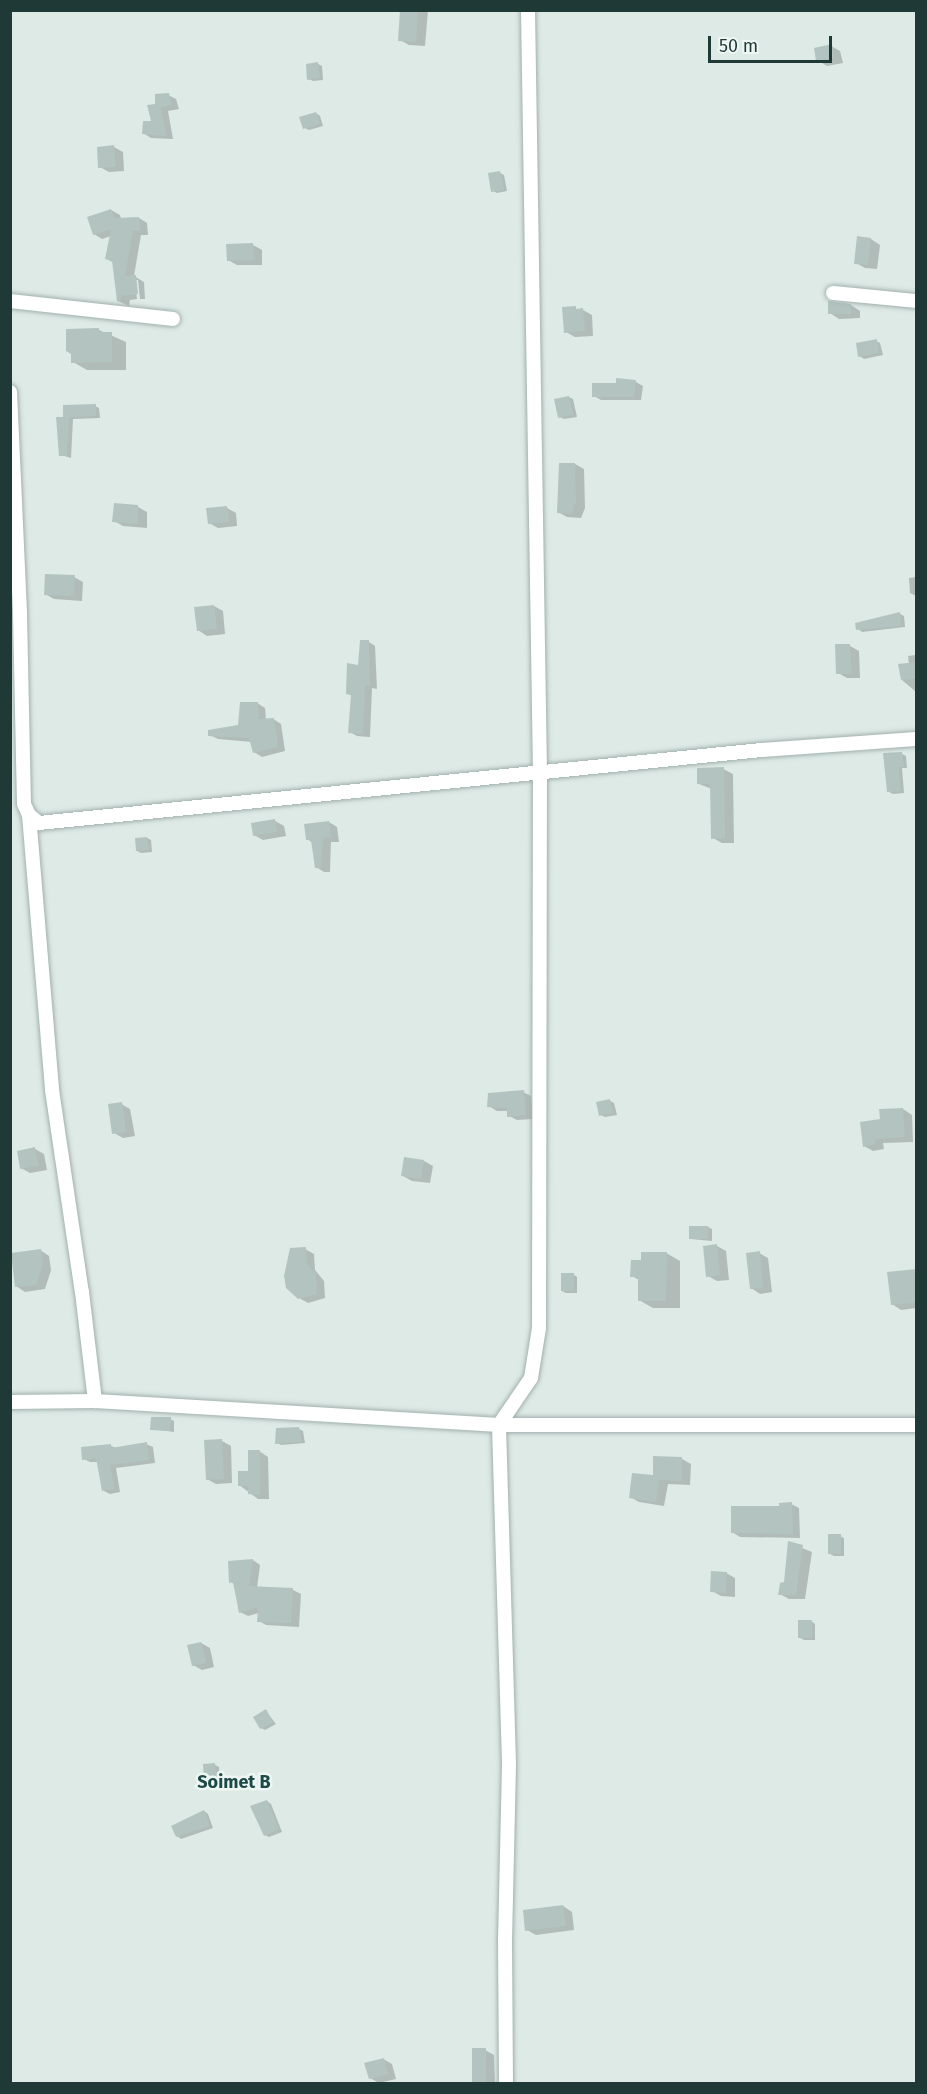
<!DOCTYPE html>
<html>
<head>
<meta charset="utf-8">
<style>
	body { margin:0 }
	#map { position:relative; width:927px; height:2094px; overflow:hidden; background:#deeae6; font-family:"Fira Sans",sans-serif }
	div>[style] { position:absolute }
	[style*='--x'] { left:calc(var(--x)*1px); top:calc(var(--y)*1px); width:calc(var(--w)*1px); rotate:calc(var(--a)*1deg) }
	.shadow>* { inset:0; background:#0003 }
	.building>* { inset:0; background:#b3c4c0 }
	.roads { filter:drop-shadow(0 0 2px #a1b1ae) drop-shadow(0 0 2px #a1b1ae) }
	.street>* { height:14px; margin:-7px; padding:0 7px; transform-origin:7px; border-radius:7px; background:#fff }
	span { translate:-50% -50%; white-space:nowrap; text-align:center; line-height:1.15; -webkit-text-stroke:5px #eef6f4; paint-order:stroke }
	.quarter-label { font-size:18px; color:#1c4b47; font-weight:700 }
	.frame { position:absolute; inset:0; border:12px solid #1f3937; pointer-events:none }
	.scale { position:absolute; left:708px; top:36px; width:124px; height:27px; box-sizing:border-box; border:3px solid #1f3937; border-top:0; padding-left:8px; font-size:18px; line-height:21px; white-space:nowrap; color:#1f3937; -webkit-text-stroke:4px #eef6f4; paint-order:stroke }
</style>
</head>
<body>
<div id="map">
	<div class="shadow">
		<div style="clip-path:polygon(402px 10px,428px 10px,425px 46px,409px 45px,400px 40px)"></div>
		<div style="clip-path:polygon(831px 46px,840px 51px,843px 63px,827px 66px,817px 60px)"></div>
		<div style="clip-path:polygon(318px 64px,322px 66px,323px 80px,313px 81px,309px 79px)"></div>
		<div style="clip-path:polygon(168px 95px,176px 99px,179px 109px,168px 111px,173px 139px,151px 138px,143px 133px,153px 123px,156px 105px)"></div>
		<div style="clip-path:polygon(316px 113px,320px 116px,323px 126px,309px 130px,305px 128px)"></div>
		<div style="clip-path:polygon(114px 147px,123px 152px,124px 171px,109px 172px,100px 167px)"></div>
		<div style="clip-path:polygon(500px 173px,504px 175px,507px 191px,497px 193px,493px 191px)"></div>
		<div style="clip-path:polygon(111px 210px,120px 215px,121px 219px,139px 218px,147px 223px,148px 235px,141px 235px,134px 276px,144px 282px,145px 299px,140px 299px,138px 280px,135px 280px,137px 299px,130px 300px,129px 306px,118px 301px,114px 263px,107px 259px,111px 236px,102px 239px,94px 234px)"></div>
		<div style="clip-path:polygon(859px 238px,871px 239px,880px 245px,877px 269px,865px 268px,856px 263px)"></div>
		<div style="clip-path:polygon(253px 245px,262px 250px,262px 265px,237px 265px,228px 260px)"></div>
		<div style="clip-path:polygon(851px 305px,860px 311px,860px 318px,839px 319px,830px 313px)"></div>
		<div style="clip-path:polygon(583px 310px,592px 315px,593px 336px,575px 337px,566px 332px)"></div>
		<div style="clip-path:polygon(99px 330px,126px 342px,126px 370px,87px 370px,73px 362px)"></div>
		<div style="clip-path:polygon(876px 341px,880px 343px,883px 355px,864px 359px,860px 356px)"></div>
		<div style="clip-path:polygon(636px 382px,643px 386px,641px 400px,601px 400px,594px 396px,617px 385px)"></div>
		<div style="clip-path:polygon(569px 397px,573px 399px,577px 417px,564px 419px,560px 417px)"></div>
		<div style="clip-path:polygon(95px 406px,99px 408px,100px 418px,73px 419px,71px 458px,61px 455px,64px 418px)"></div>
		<div style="clip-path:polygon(575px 464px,584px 469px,585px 508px,581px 518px,567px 517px,558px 512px)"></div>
		<div style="clip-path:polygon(138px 507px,147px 512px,147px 528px,123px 526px,114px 521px)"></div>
		<div style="clip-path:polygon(227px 508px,236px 513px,237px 526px,218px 528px,209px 523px)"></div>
		<div style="clip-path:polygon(74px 577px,83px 582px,82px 601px,54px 599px,45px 594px)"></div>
		<div style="clip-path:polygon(916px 577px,916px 595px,914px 595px,910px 593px,909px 578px)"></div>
		<div style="clip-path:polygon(214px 606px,223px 611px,225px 634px,207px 636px,198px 630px)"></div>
		<div style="clip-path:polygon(900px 614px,904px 616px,905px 627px,862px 632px,858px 629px)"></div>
		<div style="clip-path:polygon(369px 642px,375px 646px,377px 689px,372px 688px,370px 737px,357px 736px,350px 732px,353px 696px,348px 694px)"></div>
		<div style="clip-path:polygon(850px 646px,859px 651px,860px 678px,847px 678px,838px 673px)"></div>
		<div style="clip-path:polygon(916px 655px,916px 692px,902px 680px,909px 664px,908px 656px)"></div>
		<div style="clip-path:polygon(257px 703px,265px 708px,266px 720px,273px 719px,281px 724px,285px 751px,262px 757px,254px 752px,252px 742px,218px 739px,210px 735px,239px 727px)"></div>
		<div style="clip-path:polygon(902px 754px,906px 756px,907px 768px,902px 768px,904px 793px,893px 794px,889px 792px)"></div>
		<div style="clip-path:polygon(723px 769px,733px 774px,734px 843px,722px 843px,713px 838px,712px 789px,699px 784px)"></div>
		<div style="clip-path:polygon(275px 821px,284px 826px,286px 836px,263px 840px,254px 835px)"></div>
		<div style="clip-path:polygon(329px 822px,337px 827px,339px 842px,331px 842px,330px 872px,324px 872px,316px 867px,313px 843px,307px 839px)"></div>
		<div style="clip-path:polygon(147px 838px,151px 840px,152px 852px,141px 853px,137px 851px)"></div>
		<div style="clip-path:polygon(523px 1092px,531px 1096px,533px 1119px,517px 1120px,509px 1116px,508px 1111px,497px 1111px,489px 1106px)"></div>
		<div style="clip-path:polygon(610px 1101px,614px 1103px,617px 1115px,605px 1117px,601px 1115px)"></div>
		<div style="clip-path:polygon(121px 1104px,130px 1109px,135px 1136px,123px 1138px,114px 1133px)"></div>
		<div style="clip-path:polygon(903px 1109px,912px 1115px,913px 1142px,883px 1143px,884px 1149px,873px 1151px,864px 1146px,881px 1121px)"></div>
		<div style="clip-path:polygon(35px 1149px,44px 1154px,47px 1170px,30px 1173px,21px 1168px)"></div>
		<div style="clip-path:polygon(424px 1161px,433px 1166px,430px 1183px,412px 1181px,403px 1176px)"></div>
		<div style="clip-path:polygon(708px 1227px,712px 1229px,712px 1241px,690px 1239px)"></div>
		<div style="clip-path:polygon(717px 1246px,726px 1251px,729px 1280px,717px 1281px,708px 1276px)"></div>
		<div style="clip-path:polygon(305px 1249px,314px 1254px,315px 1270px,324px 1281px,325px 1298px,308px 1303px,299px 1298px)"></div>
		<div style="clip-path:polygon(40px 1250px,49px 1256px,51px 1270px,45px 1289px,25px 1292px,16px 1286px)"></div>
		<div style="clip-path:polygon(666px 1253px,680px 1261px,680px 1308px,653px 1308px,639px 1300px,639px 1280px,632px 1276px,643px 1262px)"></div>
		<div style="clip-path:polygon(759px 1253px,768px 1258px,772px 1292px,760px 1294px,751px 1288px)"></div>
		<div style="clip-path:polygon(916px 1270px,916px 1308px,901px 1310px,892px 1304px,889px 1274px)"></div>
		<div style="clip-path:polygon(573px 1274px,577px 1277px,577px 1293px,566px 1293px,562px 1291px)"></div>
		<div style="clip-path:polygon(170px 1419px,174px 1421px,174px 1432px,152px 1429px)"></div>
		<div style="clip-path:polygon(299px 1429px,303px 1431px,305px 1443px,281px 1445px,277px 1443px)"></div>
		<div style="clip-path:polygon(222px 1441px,231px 1446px,232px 1483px,216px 1484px,207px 1479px)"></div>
		<div style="clip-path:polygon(146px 1444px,153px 1447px,155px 1463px,116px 1468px,120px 1492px,110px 1494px,104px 1491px,98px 1462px,90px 1462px,84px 1459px,111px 1446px,116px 1448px)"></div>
		<div style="clip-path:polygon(259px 1451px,268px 1457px,269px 1499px,258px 1499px,239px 1485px,249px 1473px)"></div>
		<div style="clip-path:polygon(682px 1459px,691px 1464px,690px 1485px,668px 1484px,664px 1506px,639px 1502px,630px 1497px)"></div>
		<div style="clip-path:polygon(791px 1504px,799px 1508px,800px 1538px,740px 1537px,732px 1532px)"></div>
		<div style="clip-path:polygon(840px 1536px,844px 1538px,844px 1556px,834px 1556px,830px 1554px)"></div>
		<div style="clip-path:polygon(789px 1543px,812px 1552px,805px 1599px,789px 1599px,780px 1594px,786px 1584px)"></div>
		<div style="clip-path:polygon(253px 1560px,260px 1565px,257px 1588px,293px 1590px,301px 1594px,299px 1627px,266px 1625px,259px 1621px,259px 1613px,248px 1616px,240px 1612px,234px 1584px,231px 1582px)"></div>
		<div style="clip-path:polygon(726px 1573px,735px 1578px,735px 1597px,721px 1596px,712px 1591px)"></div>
		<div style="clip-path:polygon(811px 1621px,815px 1624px,815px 1640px,804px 1640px,800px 1638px)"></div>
		<div style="clip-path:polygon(201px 1643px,210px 1648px,214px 1667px,202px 1670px,193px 1665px)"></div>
		<div style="clip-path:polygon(266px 1711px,276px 1724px,265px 1730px,261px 1728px)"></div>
		<div style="clip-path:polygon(215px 1765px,219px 1767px,220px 1784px,209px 1785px,205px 1782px)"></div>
		<div style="clip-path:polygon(267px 1801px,271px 1804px,282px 1832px,269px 1837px,265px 1835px)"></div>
		<div style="clip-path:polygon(204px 1811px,208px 1814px,213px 1828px,181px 1839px,177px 1836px)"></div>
		<div style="clip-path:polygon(563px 1906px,572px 1912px,574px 1930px,536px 1935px,527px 1930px)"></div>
		<div style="clip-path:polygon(485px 2050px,494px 2055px,495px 2084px,474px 2084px)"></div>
		<div style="clip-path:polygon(383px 2059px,392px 2064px,396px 2079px,379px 2083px,370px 2078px)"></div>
	</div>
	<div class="building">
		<div style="clip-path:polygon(400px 10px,418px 10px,416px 42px,398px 41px)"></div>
		<div style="clip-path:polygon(832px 44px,834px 58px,816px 61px,814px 48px)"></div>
		<div style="clip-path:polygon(318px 62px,320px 78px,307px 80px,306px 64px)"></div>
		<div style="clip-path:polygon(169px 93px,172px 105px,161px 107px,166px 136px,142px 134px,143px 121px,151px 121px,147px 105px,155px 104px,155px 94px)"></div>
		<div style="clip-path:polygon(316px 112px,320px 124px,303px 129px,299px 117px)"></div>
		<div style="clip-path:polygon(114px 145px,116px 167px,98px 168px,97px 147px)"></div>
		<div style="clip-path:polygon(500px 171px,504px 190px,491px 192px,488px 173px)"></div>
		<div style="clip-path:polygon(111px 209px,114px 218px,139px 217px,140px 231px,133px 231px,125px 276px,136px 275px,138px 294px,121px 296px,120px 302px,117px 301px,112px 261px,105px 259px,111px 229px,93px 235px,87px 217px)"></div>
		<div style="clip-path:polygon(857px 236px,871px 238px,868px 265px,854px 264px)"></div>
		<div style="clip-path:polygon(253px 243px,254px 260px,227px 261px,226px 244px)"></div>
		<div style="clip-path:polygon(828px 301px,851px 304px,851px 314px,828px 314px)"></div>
		<div style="clip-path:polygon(576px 306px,576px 309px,583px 308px,585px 331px,564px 333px,562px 307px)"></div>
		<div style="clip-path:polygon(99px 328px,99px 332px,112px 332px,112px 362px,71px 363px,71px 354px,66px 351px,66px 329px)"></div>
		<div style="clip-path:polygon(877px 339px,879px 353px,858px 357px,856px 343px)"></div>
		<div style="clip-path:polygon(616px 378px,636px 380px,634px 397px,592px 397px,592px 383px,616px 383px)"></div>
		<div style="clip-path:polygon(569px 396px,573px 415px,558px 418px,554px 399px)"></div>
		<div style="clip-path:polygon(96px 404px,96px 416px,69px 417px,67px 456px,59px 456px,56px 417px,63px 417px,63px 405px)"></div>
		<div style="clip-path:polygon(559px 463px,575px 463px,576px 504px,574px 504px,572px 514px,557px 513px)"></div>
		<div style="clip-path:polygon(114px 503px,138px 505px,138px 524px,112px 522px)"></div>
		<div style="clip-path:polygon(227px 506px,229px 522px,208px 524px,206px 508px)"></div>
		<div style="clip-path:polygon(45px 574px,75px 575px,74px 596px,44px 595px)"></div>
		<div style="clip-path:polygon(214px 605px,217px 629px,197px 631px,194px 607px)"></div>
		<div style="clip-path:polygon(900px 612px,901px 626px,856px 630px,855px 623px)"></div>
		<div style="clip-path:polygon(360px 640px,369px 640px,370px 686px,365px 685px,363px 734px,348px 733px,351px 695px,346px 694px,347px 663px,358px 665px)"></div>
		<div style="clip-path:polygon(835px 644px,850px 644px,852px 674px,836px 674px)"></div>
		<div style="clip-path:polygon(916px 662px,916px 679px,901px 680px,898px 664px)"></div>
		<div style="clip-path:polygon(240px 702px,258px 702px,259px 719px,274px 718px,278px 747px,253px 753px,249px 738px,208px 736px,208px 730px,238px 725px)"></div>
		<div style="clip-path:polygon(902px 752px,904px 767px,899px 767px,901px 791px,887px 792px,883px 753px)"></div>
		<div style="clip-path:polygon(724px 767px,725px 838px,711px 839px,710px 784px,697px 784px,697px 768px)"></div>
		<div style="clip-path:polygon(275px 819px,277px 832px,253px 836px,251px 823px)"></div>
		<div style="clip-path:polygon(329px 821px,331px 837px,323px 838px,321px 868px,315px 868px,311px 840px,306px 840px,304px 824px)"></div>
		<div style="clip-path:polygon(147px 837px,149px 850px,136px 851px,135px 838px)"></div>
		<div style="clip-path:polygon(524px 1090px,526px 1115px,507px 1117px,507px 1108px,487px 1107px,488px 1093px)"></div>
		<div style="clip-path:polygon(610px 1099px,613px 1113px,599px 1116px,596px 1102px)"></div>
		<div style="clip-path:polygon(122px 1102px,126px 1132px,112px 1134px,108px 1104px)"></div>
		<div style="clip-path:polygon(903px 1108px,905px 1137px,875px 1139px,875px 1144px,863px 1147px,860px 1122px,880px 1119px,879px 1109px)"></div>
		<div style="clip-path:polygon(35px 1147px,39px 1166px,20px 1169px,17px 1151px)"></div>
		<div style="clip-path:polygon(404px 1157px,424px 1160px,421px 1179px,401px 1176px)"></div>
		<div style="clip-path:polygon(689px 1226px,708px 1226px,708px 1239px,689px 1239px)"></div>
		<div style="clip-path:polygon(717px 1244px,720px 1275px,706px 1277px,703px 1246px)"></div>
		<div style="clip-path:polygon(306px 1247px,307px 1264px,316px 1274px,317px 1294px,298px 1299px,286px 1288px,284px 1276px,290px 1248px)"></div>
		<div style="clip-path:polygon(41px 1249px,43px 1264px,36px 1285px,15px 1287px,11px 1253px)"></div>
		<div style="clip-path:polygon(760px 1251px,763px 1288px,750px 1289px,746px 1253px)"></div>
		<div style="clip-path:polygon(641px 1252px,667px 1252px,666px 1301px,638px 1301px,638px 1277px,630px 1277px,631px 1260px,641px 1260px)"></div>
		<div style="clip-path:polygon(916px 1269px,916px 1303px,891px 1305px,887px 1272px)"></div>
		<div style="clip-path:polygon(561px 1273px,574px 1273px,574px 1291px,561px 1291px)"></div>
		<div style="clip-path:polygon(151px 1417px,171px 1417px,170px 1431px,150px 1430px)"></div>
		<div style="clip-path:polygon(299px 1427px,302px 1442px,275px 1444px,276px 1428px)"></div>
		<div style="clip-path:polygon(222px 1439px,224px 1479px,206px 1480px,204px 1440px)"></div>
		<div style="clip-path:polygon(147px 1442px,149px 1460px,110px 1465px,115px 1489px,102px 1491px,96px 1458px,82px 1460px,81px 1447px,111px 1444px,111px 1448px)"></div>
		<div style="clip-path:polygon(248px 1450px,260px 1450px,260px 1495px,248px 1494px,248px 1486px,238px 1486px,238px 1471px,248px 1471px)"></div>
		<div style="clip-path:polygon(653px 1456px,682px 1457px,682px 1481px,659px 1480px,656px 1502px,629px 1498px,632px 1473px,653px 1475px)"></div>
		<div style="clip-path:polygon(792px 1502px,793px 1534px,731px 1533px,731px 1506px,779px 1506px,779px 1503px)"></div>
		<div style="clip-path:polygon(828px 1534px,841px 1534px,841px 1554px,828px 1554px)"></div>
		<div style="clip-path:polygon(788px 1541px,803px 1545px,796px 1595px,778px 1595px,780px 1583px,784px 1582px)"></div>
		<div style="clip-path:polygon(253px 1559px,249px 1586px,293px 1588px,291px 1623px,257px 1622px,258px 1607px,239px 1613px,233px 1582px,229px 1583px,228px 1561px)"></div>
		<div style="clip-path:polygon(711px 1571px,727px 1572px,726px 1593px,710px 1592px)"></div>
		<div style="clip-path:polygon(798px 1620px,812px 1620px,812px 1638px,798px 1638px)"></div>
		<div style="clip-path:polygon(201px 1642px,206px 1663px,192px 1666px,187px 1645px)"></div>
		<div style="clip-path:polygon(266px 1709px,273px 1722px,260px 1729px,253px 1717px)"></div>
		<div style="clip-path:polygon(215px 1763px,217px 1782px,204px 1783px,203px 1764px)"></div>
		<div style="clip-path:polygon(267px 1800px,279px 1829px,264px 1836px,250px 1806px)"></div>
		<div style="clip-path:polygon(204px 1810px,210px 1826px,176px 1837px,171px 1826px)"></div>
		<div style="clip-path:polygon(563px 1905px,566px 1926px,525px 1931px,523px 1910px)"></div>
		<div style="clip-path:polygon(472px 2048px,486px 2048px,486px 2084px,472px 2084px)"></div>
		<div style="clip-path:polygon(384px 2058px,388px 2074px,369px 2079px,364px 2063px)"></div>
	</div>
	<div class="roads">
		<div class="street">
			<div style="--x:833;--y:293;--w:83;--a:5.5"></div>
			<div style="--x:10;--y:301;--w:164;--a:6.3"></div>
			<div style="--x:10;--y:392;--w:222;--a:87.4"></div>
			<div style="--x:20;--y:614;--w:190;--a:88.8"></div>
			<div style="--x:24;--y:804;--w:12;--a:66"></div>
			<div style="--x:29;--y:815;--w:13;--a:39"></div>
			<div style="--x:39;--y:823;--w:727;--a:-5.77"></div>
			<div style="--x:762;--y:750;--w:154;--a:-4.1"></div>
			<div style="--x:29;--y:815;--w:276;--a:85.2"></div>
			<div style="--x:52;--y:1090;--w:204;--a:81.6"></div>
			<div style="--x:82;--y:1292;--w:110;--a:83.2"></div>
			<div style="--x:95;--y:1401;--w:405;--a:3.4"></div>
			<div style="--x:499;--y:1425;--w:417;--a:0"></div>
			<div style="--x:10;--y:1402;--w:85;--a:-0.7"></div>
			<div style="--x:506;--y:2084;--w:143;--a:-90.4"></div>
			<div style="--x:505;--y:1941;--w:178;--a:-88.7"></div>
			<div style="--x:509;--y:1763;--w:338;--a:-91.7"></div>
			<div style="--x:499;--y:1425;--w:57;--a:-55.8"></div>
			<div style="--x:531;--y:1378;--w:51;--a:-80.9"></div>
			<div style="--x:539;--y:1328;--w:555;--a:-89.9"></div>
			<div style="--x:540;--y:773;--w:763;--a:-90.9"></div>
		</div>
	</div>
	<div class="quarter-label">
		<span style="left:234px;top:1782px">Soimet B</span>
	</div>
	<div class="frame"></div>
	<div class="scale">50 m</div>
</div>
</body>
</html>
